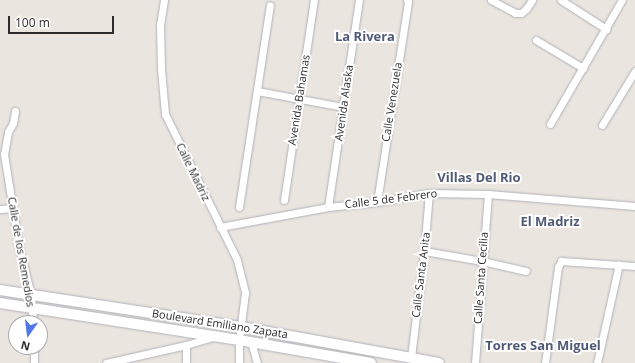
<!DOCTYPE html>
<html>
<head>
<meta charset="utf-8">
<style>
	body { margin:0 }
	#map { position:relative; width:635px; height:363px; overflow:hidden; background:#ebe5df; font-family:"Open Sans",sans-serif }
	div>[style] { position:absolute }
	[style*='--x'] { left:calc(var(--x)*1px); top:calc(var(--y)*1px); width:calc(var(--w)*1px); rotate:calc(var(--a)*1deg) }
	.roads { filter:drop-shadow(0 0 1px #afb2ba) drop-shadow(0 0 1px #afb2ba) }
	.street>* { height:7px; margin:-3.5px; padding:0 3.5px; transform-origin:3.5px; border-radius:3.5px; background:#fff }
	.secondary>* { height:10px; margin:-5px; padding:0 5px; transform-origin:5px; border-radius:5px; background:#fff }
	span { translate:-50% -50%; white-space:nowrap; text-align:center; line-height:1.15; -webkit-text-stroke:4px #fff; paint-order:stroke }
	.street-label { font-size:11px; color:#2b2b2b }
	.quarter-label { font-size:13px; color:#505a77; font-weight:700 }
	.north { position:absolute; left:8px; top:315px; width:40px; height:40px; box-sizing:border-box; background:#fff; border:1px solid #aaa; border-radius:50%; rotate:194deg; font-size:11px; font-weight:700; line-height:16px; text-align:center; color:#2b2b2b }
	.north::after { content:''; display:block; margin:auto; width:14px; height:18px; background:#5078e8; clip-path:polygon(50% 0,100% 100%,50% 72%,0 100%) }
	.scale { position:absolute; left:8px; top:16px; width:106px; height:18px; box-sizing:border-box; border:2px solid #2b2b2b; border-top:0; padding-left:5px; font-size:12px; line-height:14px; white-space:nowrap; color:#2b2b2b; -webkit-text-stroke:3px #fff; paint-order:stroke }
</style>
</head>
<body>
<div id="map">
	<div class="roads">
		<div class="street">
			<div style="--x:164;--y:0;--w:24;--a:99"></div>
			<div style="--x:160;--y:24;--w:45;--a:88.7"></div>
			<div style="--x:161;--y:69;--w:45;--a:84.9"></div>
			<div style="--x:165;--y:114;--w:163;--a:63.7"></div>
			<div style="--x:237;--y:260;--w:34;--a:76"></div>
			<div style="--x:245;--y:293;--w:47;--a:97.3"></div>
			<div style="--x:239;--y:340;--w:23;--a:90"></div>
			<div style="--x:491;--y:0;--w:27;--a:28"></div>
			<div style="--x:515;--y:13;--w:6;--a:0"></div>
			<div style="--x:521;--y:13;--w:6;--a:-39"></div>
			<div style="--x:526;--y:9;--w:11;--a:-56"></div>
			<div style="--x:561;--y:0;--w:54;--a:32.8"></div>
			<div style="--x:536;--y:40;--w:55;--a:30.8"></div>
			<div style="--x:257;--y:91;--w:87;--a:10.5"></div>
			<div style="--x:15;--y:111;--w:12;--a:99"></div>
			<div style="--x:13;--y:123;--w:10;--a:119"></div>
			<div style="--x:8;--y:132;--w:22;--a:100"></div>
			<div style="--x:4;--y:154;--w:95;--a:80.9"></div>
			<div style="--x:19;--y:248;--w:49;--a:75.7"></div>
			<div style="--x:31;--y:295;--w:28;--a:86"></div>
			<div style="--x:550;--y:124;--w:143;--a:-59.9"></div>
			<div style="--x:602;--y:125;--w:63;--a:-58.6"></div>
			<div style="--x:284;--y:200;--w:202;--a:-81.5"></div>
			<div style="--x:377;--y:202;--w:203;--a:-81.2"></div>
			<div style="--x:408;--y:1;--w:1;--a:-135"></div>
			<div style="--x:239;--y:207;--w:204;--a:-81.3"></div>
			<div style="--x:328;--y:207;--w:209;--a:-81.5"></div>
			<div style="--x:0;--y:209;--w:13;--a:-4"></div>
			<div style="--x:220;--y:227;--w:110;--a:-10.5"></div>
			<div style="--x:328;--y:207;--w:49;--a:-5.8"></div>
			<div style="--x:377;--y:202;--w:53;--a:-9.8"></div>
			<div style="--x:429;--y:193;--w:59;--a:1"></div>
			<div style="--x:488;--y:194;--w:147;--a:4.7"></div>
			<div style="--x:424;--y:251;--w:59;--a:9.8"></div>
			<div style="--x:482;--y:261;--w:45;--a:12.8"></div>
			<div style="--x:251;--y:342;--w:22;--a:74"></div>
			<div style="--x:186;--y:345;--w:18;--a:90"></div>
			<div style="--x:34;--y:347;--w:16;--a:90"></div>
			<div style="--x:411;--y:357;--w:107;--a:-83"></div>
			<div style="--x:424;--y:251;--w:58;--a:-85.1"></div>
			<div style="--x:106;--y:363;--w:82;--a:-12.7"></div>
			<div style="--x:186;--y:345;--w:27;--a:-17"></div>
			<div style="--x:475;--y:363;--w:169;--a:-85.6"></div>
			<div style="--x:545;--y:363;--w:97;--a:-82.3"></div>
			<div style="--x:558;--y:267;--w:7;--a:-63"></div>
			<div style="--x:561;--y:261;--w:74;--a:3.9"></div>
			<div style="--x:597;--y:363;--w:101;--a:-77.5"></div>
		</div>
		<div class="secondary">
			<div style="--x:0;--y:290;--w:244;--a:8.7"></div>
			<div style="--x:241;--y:327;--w:201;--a:10.3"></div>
			<div style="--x:0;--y:303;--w:242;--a:8.8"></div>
			<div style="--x:239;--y:340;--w:134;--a:9.9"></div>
		</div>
	</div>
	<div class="street-label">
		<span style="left:299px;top:100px;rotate:-81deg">Avenida Bahamas</span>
		<span style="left:392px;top:102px;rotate:-81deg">Calle Venezuela</span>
		<span style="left:344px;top:103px;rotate:-82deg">Avenida Alaska</span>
		<span style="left:193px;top:172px;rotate:64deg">Calle Madriz</span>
		<span style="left:391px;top:199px;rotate:-7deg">Calle 5 de Febrero</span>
		<span style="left:21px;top:252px;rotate:80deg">Calle de los Remedios</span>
		<span style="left:421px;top:275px;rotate:-83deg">Calle Santa Anita</span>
		<span style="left:481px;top:278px;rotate:-86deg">Calle Santa Cecilia</span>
		<span style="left:220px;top:324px;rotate:9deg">Boulevard Emiliano Zapata</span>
	</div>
	<div class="quarter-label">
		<span style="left:365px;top:36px">La Rivera</span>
		<span style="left:479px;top:177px">Villas Del Rio</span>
		<span style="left:550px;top:221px">El Madriz</span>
		<span style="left:543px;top:345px">Torres San Miguel</span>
	</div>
	<div class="north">N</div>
	<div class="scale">100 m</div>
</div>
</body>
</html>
